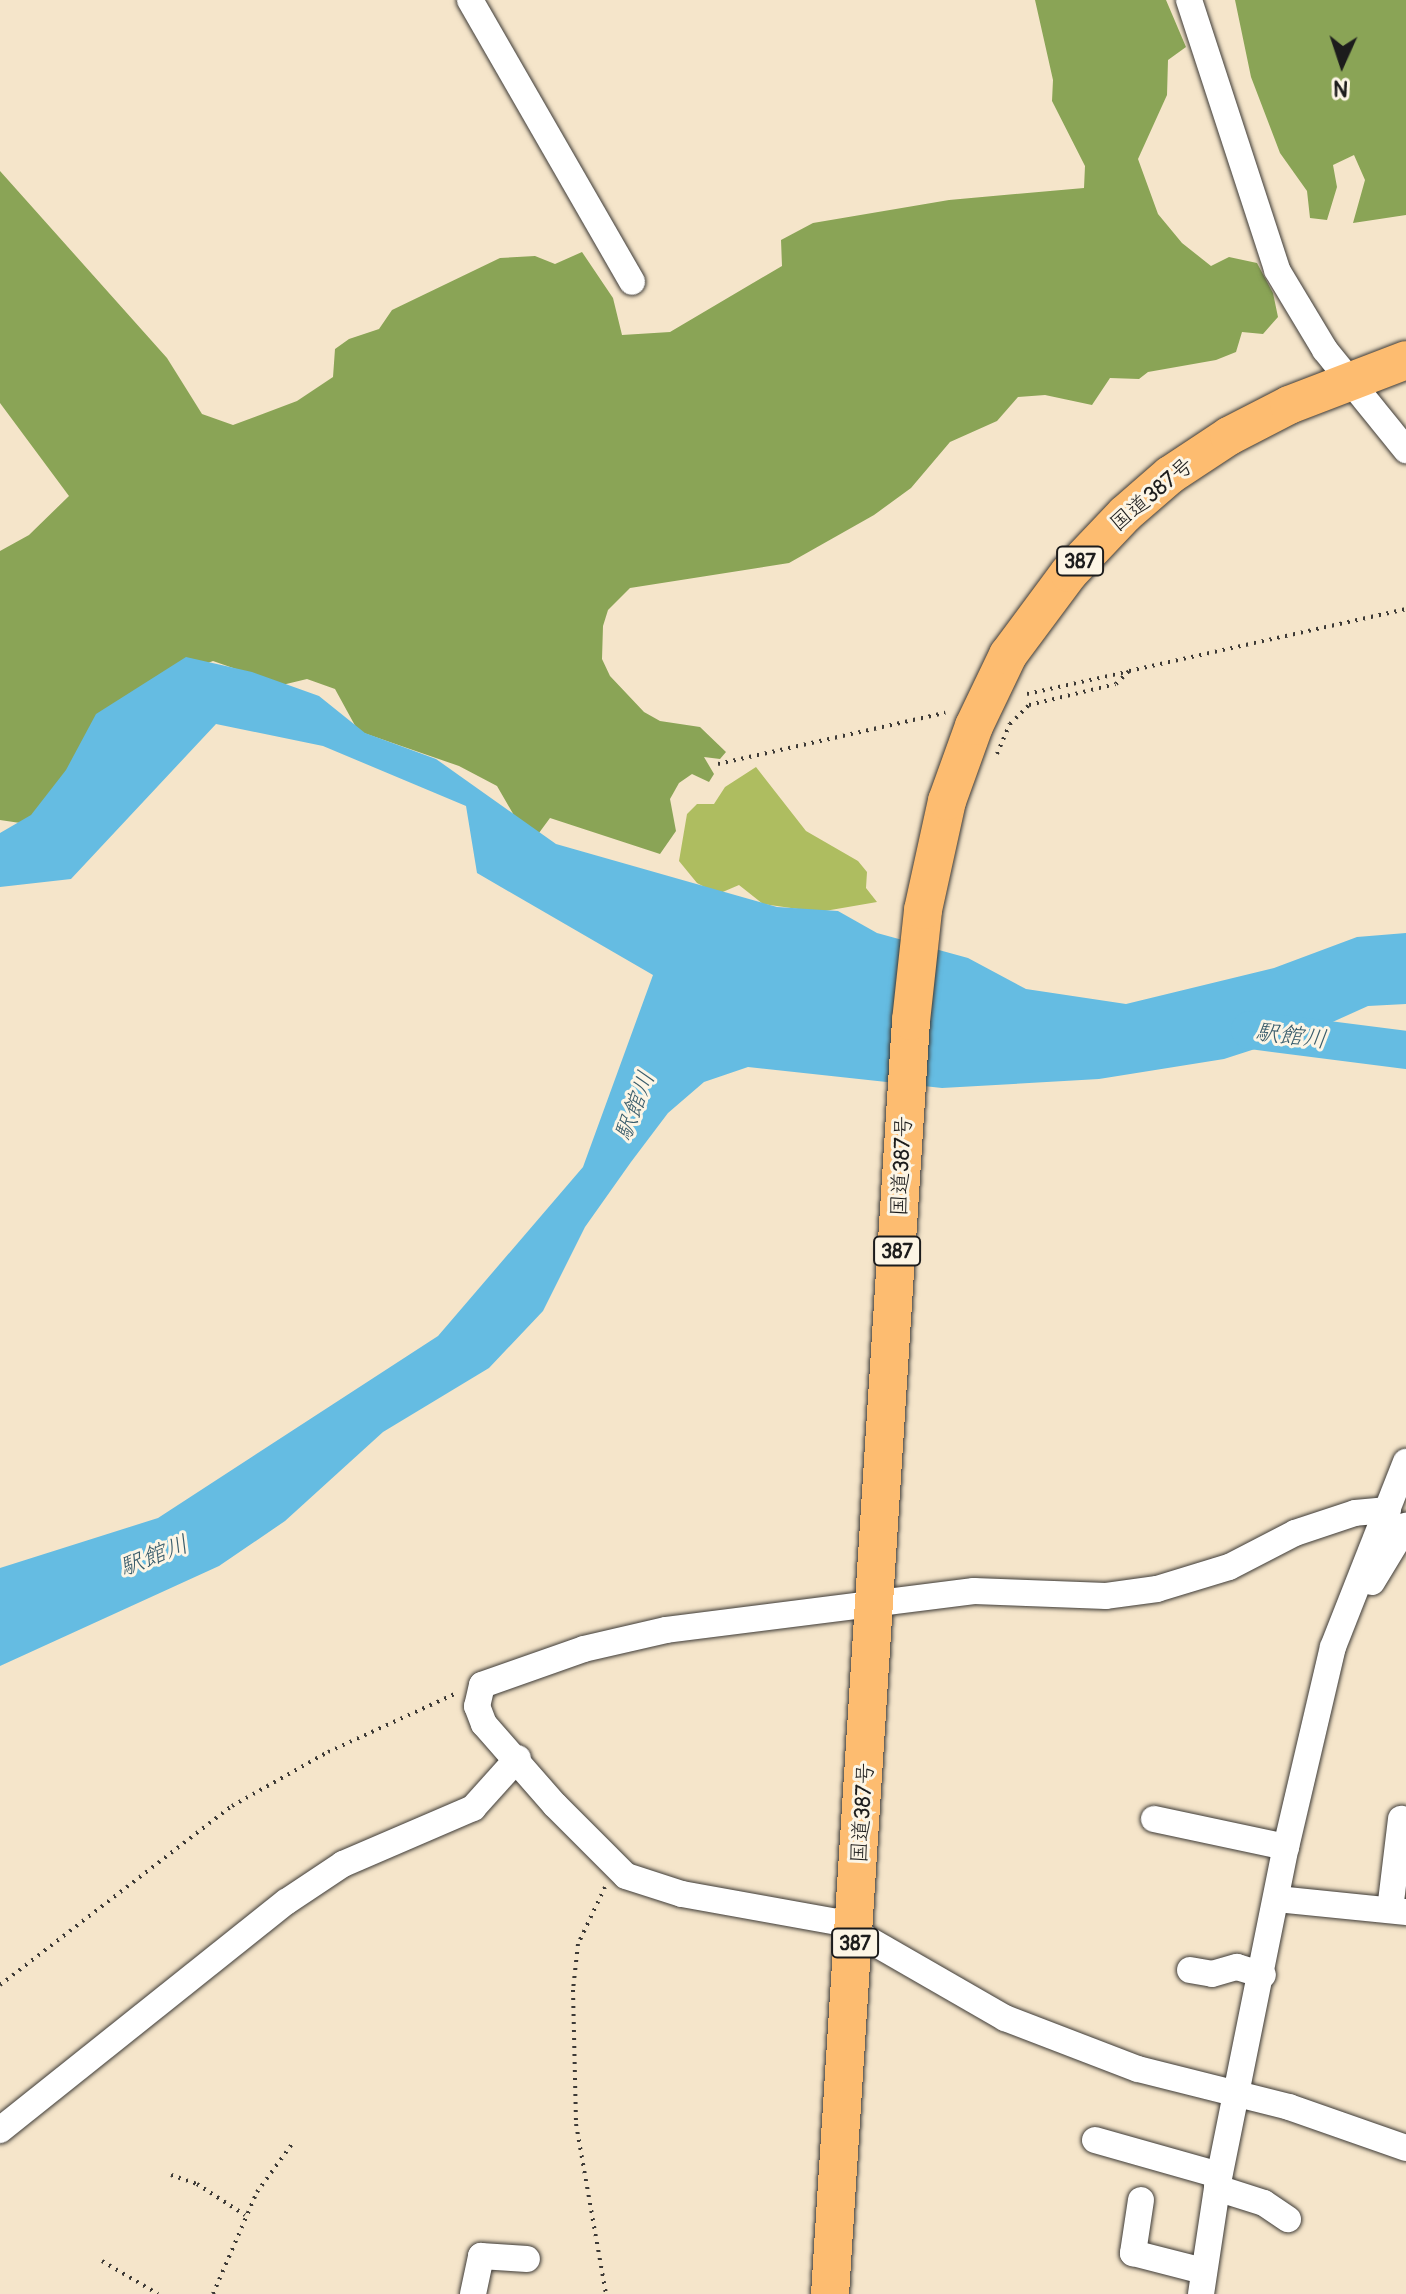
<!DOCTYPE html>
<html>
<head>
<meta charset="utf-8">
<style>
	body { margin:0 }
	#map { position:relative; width:1406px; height:2294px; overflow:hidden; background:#f5e5ca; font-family:Pangolin,"Klee One",sans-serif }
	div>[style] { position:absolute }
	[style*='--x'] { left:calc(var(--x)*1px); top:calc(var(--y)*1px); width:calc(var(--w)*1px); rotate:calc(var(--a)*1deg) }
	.green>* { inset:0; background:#aebd60 }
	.forest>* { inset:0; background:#8aa456 }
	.water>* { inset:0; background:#65bce2 }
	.river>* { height:38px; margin:-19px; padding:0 19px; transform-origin:19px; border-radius:19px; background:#65bce2 }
	.path>* { height:4px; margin-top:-2px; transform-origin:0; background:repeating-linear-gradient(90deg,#3d3a36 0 2px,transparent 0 8px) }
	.roads { filter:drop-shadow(0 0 2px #3d3a36) drop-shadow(0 0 2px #3d3a36) }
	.minor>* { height:26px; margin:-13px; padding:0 13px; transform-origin:13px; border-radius:13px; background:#fff }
	.highway>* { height:38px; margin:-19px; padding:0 19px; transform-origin:19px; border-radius:19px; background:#fdbc70 }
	span { translate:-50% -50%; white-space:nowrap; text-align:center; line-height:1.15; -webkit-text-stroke:6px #fcf5e5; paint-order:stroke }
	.shield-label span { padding:2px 6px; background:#fcf5e5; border:2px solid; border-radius:6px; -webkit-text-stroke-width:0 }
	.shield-label { font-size:20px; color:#1c1c1c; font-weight:700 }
	.street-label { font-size:22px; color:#1c1c1c }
	.water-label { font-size:24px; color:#395c6b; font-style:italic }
	.north { position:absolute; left:1302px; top:24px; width:80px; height:80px; -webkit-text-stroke:6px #fcf5e5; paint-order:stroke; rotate:183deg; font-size:22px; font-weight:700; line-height:32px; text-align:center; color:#1c1c1c }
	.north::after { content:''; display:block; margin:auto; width:28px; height:36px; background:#1c1c1c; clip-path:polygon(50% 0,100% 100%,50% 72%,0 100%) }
</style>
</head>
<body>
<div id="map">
	<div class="green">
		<div style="clip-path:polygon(756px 767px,806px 831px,858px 861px,867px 872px,866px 888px,877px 902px,819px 912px,763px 904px,739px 885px,718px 894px,697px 883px,679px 861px,687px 814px,697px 804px,714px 804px,725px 787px)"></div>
	</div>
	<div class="forest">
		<div style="clip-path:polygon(1035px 0,1166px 0,1186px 47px,1168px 60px,1167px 95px,1138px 159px,1158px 214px,1182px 243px,1211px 266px,1229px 257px,1257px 263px,1273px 293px,1278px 317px,1263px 334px,1242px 332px,1236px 352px,1216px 360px,1148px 372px,1139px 379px,1110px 378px,1092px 405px,1045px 395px,1018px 397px,997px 421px,950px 442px,911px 488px,874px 515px,789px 563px,630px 588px,608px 610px,603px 626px,602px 659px,610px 676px,644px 712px,660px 721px,700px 727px,726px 752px,720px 759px,704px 757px,714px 774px,709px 782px,692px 774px,679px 783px,670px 799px,676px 831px,660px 854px,550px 818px,536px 837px,515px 817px,497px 786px,459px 766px,358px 731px,335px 689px,307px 679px,282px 685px,213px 661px,174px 676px,27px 824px,0 820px,0 551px,29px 535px,69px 496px,0 403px,0 171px,167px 358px,202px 414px,233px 425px,297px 401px,333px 377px,335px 349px,349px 339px,379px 329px,392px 310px,500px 258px,535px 256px,555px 264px,582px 252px,613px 298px,622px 335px,670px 332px,782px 266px,781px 240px,813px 223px,949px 200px,1084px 188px,1085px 166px,1052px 101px,1053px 80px)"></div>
		<div style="clip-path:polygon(1235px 0,1406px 0,1406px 215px,1353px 223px,1365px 180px,1354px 155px,1333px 165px,1337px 187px,1327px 220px,1310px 218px,1307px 191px,1280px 153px,1251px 77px)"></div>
	</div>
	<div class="water">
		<div style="clip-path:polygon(186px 657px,252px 672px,319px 696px,365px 733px,436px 759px,556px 844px,777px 907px,838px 911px,877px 933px,968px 958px,1026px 989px,1126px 1004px,1274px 968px,1357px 937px,1406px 933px,1406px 1004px,1368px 1006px,1317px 1029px,1224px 1059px,1099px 1079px,942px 1088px,748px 1067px,704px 1082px,668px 1113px,631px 1162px,585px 1227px,543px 1311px,489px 1368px,383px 1432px,285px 1521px,219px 1566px,0 1666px,0 1568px,158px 1518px,438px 1336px,583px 1167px,653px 975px,477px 873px,466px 806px,323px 746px,216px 724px,71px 879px,0 887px,0 833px,31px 815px,66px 770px,96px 714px)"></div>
	</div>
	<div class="river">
		<div style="--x:1250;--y:1030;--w:157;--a:7.3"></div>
	</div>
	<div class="path">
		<div style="--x:1027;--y:694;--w:101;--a:-12.5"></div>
		<div style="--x:997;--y:754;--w:33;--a:-67"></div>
		<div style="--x:1010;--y:724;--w:27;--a:-45"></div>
		<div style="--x:1029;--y:705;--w:89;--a:-13.6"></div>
		<div style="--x:1116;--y:684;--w:18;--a:-45"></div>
		<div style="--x:1129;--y:671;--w:284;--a:-12.6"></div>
		<div style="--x:718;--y:764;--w:233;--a:-12.7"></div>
		<div style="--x:605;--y:1887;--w:63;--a:115.3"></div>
		<div style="--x:578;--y:1944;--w:46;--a:96.2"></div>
		<div style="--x:573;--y:1990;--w:134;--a:88.7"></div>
		<div style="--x:576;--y:2124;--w:173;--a:80"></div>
		<div style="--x:0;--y:1985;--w:293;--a:-37.7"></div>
		<div style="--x:232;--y:1806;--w:110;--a:-29.4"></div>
		<div style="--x:328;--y:1752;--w:142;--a:-24.6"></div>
		<div style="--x:171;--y:2175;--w:28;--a:19"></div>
		<div style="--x:197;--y:2184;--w:57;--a:32.9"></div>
		<div style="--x:102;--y:2261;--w:65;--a:30.5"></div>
		<div style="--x:213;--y:2294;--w:111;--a:-66.7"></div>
		<div style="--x:257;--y:2192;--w:59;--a:-53.9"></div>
	</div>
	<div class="roads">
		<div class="minor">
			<div style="--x:470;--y:0;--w:325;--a:60.1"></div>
			<div style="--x:1189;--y:0;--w:284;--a:71.9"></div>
			<div style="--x:1277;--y:270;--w:93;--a:59"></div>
			<div style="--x:1325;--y:350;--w:129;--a:51"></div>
			<div style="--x:1388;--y:1510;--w:33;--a:175"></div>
			<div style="--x:1355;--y:1513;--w:63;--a:161.6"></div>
			<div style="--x:1295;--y:1533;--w:74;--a:152.7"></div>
			<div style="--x:1229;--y:1567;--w:75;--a:163"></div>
			<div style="--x:1157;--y:1589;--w:51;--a:172.2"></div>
			<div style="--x:1106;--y:1596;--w:132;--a:-177.8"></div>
			<div style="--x:974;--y:1591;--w:310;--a:172.8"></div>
			<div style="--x:666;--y:1630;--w:84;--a:167"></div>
			<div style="--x:584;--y:1649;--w:108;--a:160.6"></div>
			<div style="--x:482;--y:1685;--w:22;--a:103"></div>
			<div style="--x:477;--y:1706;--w:19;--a:69"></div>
			<div style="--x:484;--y:1724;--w:108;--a:48.8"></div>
			<div style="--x:555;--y:1805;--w:100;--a:45"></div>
			<div style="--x:626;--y:1876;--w:59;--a:17.8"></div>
			<div style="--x:682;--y:1894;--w:158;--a:10.2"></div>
			<div style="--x:838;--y:1922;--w:193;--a:29.9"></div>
			<div style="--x:1005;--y:2018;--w:142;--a:21"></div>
			<div style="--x:1138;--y:2069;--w:156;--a:14.1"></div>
			<div style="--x:1289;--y:2107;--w:124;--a:19.3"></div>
			<div style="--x:1372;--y:1582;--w:66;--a:-58.7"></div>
			<div style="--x:1154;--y:1819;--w:135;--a:12"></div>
			<div style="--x:1277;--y:1899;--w:130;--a:5.8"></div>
			<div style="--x:1390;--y:1910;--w:92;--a:-83.1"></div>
			<div style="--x:1190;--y:1970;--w:22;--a:10"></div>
			<div style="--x:1212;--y:1974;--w:26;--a:-16"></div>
			<div style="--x:1237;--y:1967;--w:27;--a:17"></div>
			<div style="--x:0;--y:2130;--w:366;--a:-38.6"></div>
			<div style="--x:286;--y:1902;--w:69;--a:-33.7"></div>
			<div style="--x:343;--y:1864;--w:142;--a:-23.3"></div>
			<div style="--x:473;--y:1808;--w:67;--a:-48"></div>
			<div style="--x:1095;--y:2140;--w:129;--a:15.8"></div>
			<div style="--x:1217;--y:2188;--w:49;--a:17.7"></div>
			<div style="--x:1264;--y:2203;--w:29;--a:34"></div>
			<div style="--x:1141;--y:2200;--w:54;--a:98.6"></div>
			<div style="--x:1133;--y:2253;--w:72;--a:14.4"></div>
			<div style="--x:473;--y:2294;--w:39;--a:-78"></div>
			<div style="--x:481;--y:2256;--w:46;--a:3.7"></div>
			<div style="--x:1201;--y:2294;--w:107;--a:-81.4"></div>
			<div style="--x:1217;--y:2188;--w:348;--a:-78.6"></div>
			<div style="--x:1286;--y:1847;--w:205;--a:-76.8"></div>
			<div style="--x:1333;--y:1647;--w:199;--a:-68.5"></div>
		</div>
		<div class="highway">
			<div style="--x:830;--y:2294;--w:1276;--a:-86.36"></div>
			<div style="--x:911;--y:1021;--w:112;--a:-83.8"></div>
			<div style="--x:923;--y:910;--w:112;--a:-77.6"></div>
			<div style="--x:947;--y:801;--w:80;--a:-70.2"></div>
			<div style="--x:974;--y:726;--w:79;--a:-64.4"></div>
			<div style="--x:1008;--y:655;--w:102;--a:-53.4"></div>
			<div style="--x:1069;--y:573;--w:81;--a:-46.5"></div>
			<div style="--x:1125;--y:514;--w:60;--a:-40.9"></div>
			<div style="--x:1170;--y:475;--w:71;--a:-33.5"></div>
			<div style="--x:1229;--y:436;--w:68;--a:-27.3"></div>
			<div style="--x:1289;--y:405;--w:125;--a:-21"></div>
		</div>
	</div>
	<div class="shield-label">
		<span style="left:1080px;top:561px">387</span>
		<span style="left:897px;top:1251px">387</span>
		<span style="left:855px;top:1943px">387</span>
	</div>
	<div class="street-label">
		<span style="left:1152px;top:495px;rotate:-40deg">国道387号</span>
		<span style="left:902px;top:1166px;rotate:-87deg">国道387号</span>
		<span style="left:863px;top:1813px;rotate:-86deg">国道387号</span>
	</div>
	<div class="water-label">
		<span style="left:1291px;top:1036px;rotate:7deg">駅館川</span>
		<span style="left:635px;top:1106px;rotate:-69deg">駅館川</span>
		<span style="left:154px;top:1556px;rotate:-21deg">駅館川</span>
	</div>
	<div class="north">N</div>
</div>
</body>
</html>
